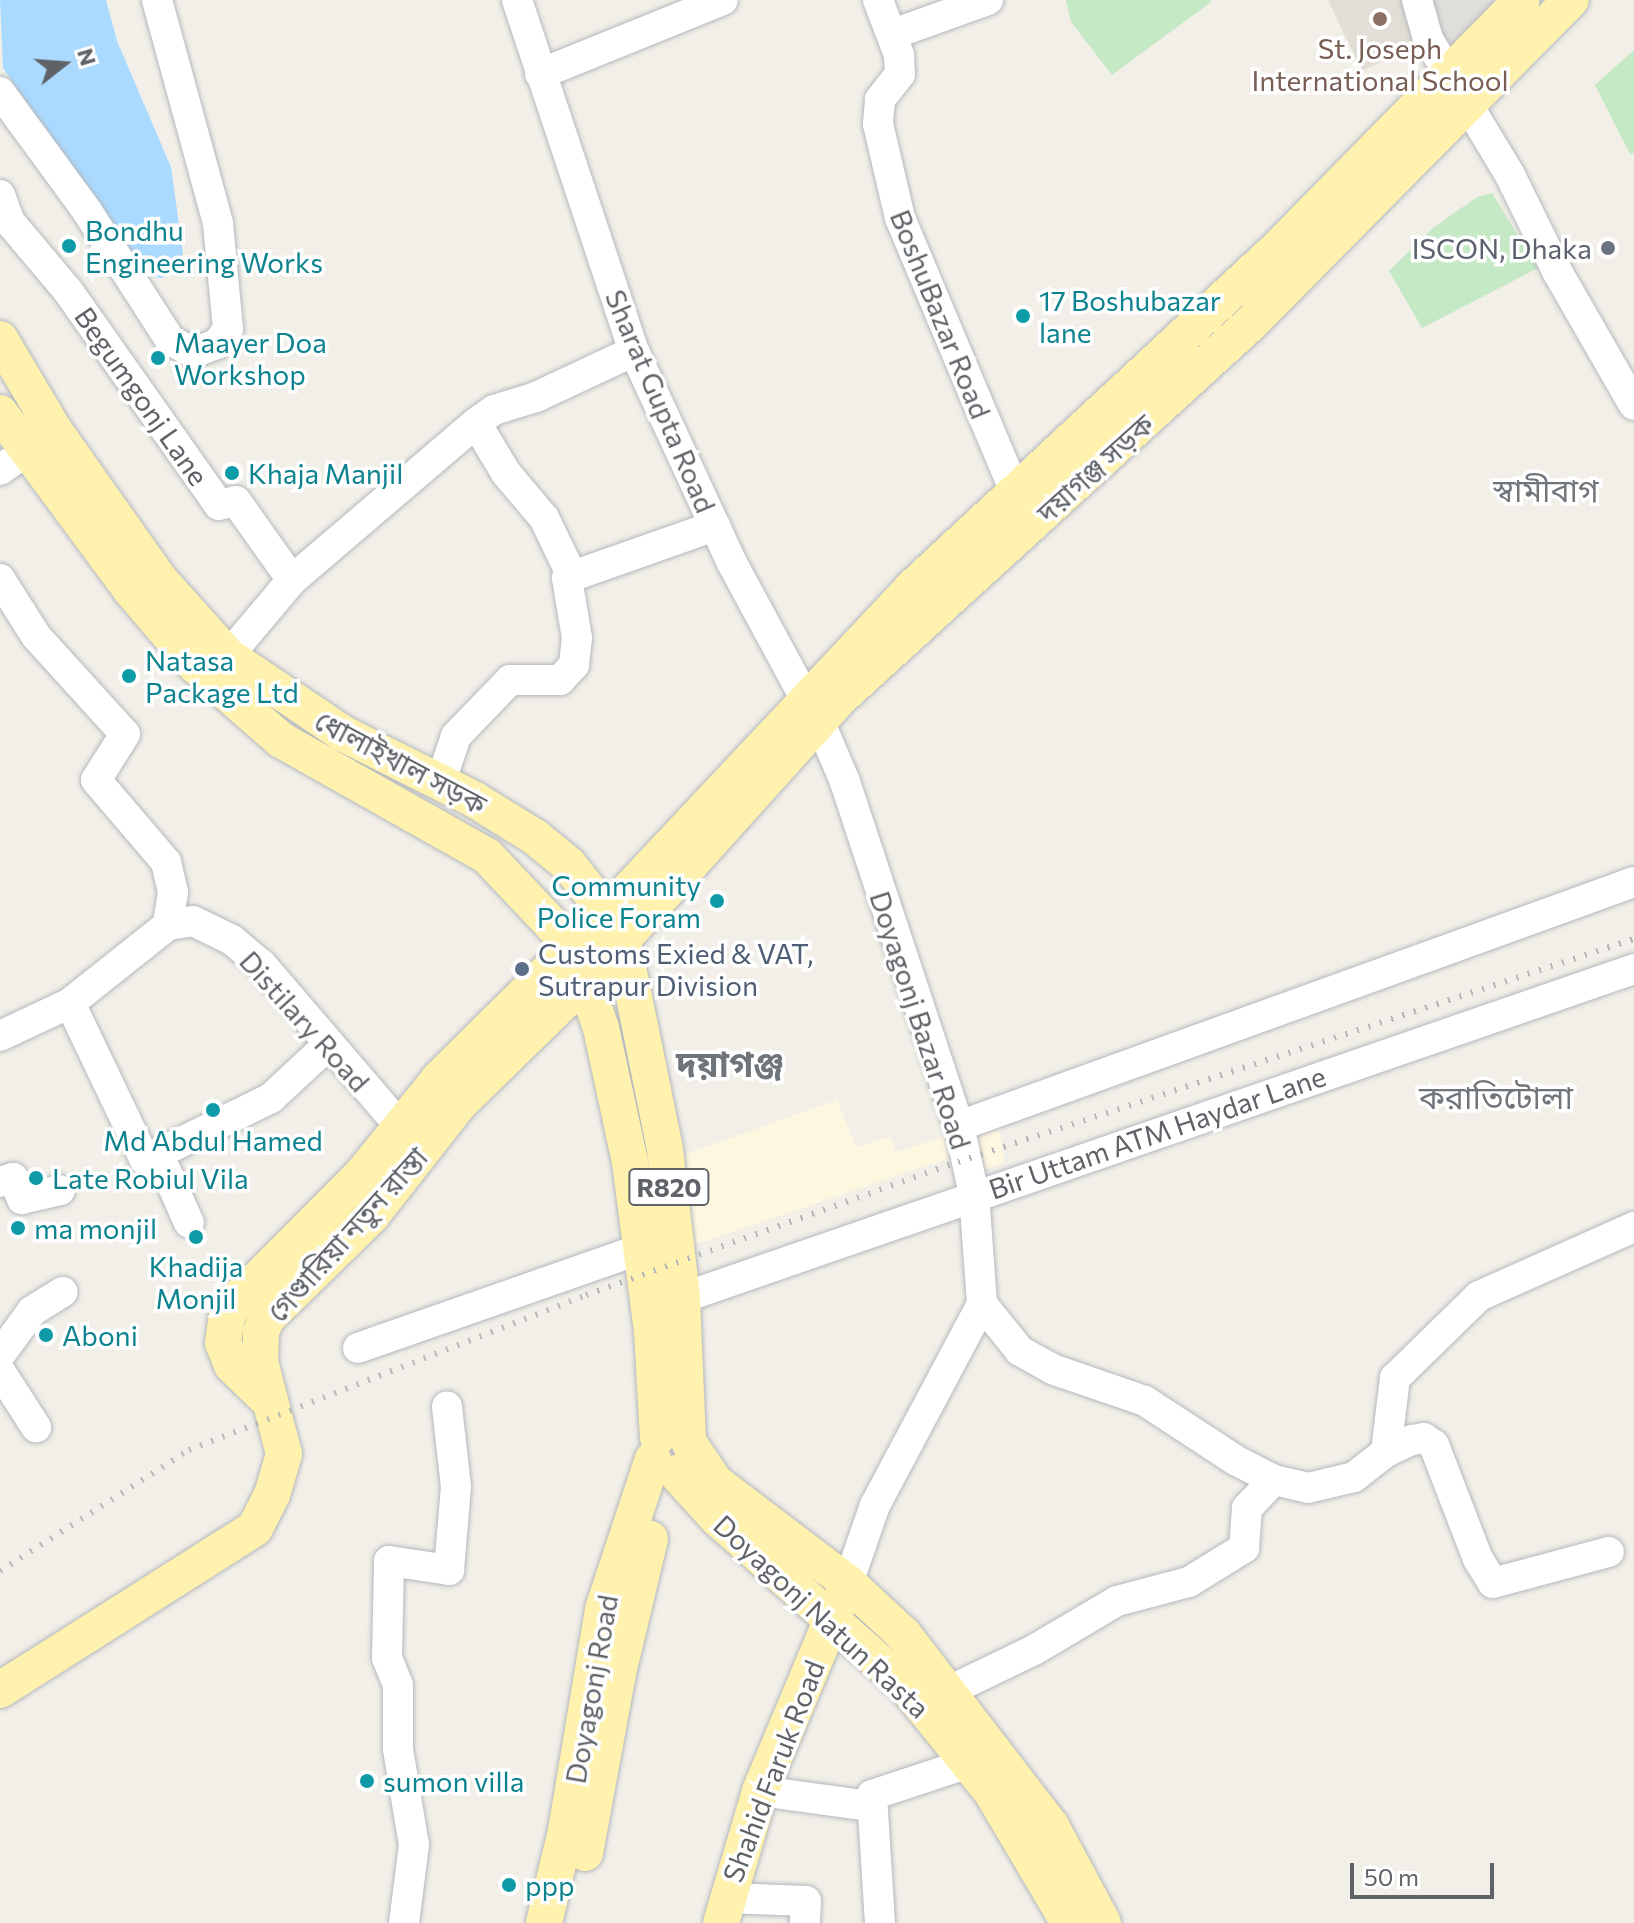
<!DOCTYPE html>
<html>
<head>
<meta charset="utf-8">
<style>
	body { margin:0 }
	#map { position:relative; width:1634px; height:1923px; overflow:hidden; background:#f1efe8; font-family:Commissioner,"Noto Sans Bengali",sans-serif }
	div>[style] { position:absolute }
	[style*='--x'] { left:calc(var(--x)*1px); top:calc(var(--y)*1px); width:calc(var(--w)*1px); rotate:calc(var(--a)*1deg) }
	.commercial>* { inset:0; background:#fef7e0 }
	.industrial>* { inset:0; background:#e0deda }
	.education>* { inset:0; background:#e1ded6 }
	.green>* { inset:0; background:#c5e8c5 }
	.water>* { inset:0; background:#aadaff }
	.roads { filter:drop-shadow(0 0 2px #b5b8bc) drop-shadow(0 0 2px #b5b8bc) }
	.minor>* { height:30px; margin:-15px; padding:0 15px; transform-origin:15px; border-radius:15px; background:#fff }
	.major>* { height:36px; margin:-18px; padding:0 18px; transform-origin:18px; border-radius:18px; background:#fff2af }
	.rail>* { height:6px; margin-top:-3px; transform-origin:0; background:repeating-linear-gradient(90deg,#b6b7b8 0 2px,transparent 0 12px) }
	.dots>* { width:22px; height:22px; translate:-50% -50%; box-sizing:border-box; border:4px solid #fff; border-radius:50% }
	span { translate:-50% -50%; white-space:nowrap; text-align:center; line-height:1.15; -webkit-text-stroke:7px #fff; paint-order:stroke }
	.shield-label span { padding:2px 6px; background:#fff; border:2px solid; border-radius:6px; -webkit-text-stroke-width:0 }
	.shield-label { font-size:26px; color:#5f6368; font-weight:700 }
	.education-label { font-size:28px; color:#785e54 }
	.culture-label { font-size:28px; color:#0d838f }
	.left { translate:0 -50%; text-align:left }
	.right { translate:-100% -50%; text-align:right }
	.worship-label { font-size:28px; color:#5b616d }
	.street-label { font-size:28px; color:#5f6368 }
	.service-label { font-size:28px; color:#4e5e75 }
	.quarter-label { font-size:32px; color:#70757a }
	.district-label { font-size:36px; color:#70757a; font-weight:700 }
	.north { position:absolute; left:24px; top:24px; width:80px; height:80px; -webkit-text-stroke:6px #fff; paint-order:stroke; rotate:73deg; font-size:22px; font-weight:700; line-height:32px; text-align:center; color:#5f6368 }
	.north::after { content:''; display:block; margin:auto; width:28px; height:36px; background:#5f6368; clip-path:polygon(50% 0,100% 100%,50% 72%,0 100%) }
	.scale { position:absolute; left:1350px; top:1863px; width:144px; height:36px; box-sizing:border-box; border:4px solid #5f6368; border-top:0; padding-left:10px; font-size:24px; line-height:28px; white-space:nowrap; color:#5f6368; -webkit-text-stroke:6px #fff; paint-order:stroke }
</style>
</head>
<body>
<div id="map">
	<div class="commercial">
		<div style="clip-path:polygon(837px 1100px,856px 1147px,890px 1137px,895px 1152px,952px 1134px,959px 1155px,684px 1248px,677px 1157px)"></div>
		<div style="clip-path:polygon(999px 1128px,1005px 1162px,979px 1171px,973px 1135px)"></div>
	</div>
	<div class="industrial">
		<div style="clip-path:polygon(1433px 0,1522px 0,1450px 73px)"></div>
	</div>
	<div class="education">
		<div style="clip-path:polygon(1328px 0,1417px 0,1428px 39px,1362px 71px)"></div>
	</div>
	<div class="green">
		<div style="clip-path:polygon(1066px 0,1211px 0,1211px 2px,1112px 75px,1071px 22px)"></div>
		<div style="clip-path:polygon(1634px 50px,1634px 153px,1630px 154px,1595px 85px)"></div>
		<div style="clip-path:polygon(1492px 193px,1538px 268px,1422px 328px,1389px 271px,1433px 228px,1477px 197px)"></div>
	</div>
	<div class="water">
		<div style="clip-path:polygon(0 0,106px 0,117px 41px,171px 167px,183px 253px,178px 269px,162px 278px,144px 276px,3px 68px)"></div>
	</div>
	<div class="roads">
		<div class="minor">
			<div style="--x:517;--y:0;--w:370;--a:71.6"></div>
			<div style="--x:634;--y:351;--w:234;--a:65.2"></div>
			<div style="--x:732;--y:563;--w:153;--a:61.6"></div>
			<div style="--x:878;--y:0;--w:59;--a:69.1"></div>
			<div style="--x:899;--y:55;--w:19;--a:87"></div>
			<div style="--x:900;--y:74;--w:33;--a:128"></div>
			<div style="--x:880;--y:100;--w:24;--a:95"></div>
			<div style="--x:878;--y:124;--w:97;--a:76.8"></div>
			<div style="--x:900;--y:218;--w:297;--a:67.2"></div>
			<div style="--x:1417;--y:0;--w:41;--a:74.2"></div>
			<div style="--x:1428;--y:39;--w:159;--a:58.9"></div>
			<div style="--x:1510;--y:175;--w:109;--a:63.9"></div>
			<div style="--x:1558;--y:273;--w:152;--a:60.1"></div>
			<div style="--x:893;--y:34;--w:101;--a:-19.7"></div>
			<div style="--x:540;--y:74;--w:197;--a:-22"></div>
			<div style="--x:0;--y:92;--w:147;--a:53.8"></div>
			<div style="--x:87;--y:211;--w:153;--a:57.2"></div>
			<div style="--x:170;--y:340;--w:26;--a:29"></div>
			<div style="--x:193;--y:353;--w:26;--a:-21"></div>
			<div style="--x:217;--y:344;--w:19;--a:-54"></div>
			<div style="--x:228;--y:329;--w:106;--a:-95.4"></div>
			<div style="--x:218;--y:223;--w:231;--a:-105.3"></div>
			<div style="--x:0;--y:195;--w:29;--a:70"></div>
			<div style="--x:10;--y:222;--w:90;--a:50"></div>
			<div style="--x:68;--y:291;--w:262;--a:54.8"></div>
			<div style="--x:219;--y:505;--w:17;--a:-13"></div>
			<div style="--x:236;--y:501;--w:97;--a:54.7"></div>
			<div style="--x:476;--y:423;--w:58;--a:59"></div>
			<div style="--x:506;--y:473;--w:59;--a:49.8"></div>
			<div style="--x:544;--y:518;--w:64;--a:64.2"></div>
			<div style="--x:0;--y:470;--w:54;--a:-36"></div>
			<div style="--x:0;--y:579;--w:67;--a:57.7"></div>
			<div style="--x:36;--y:636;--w:132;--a:47.8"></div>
			<div style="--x:125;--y:734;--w:54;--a:122.2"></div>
			<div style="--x:96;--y:780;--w:108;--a:49.5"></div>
			<div style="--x:166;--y:862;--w:31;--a:77"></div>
			<div style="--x:173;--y:892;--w:33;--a:99"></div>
			<div style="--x:228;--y:656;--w:99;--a:-49.9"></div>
			<div style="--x:292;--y:580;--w:242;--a:-40.5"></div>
			<div style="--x:476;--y:423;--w:22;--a:-36"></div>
			<div style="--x:494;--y:410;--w:44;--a:-17.2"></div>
			<div style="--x:536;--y:397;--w:108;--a:-25.1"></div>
			<div style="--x:820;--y:723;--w:64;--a:67"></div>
			<div style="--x:845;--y:782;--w:362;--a:71.7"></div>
			<div style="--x:959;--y:1126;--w:70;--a:77.6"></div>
			<div style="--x:974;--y:1194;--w:110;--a:85.8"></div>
			<div style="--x:982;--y:1304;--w:228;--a:118"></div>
			<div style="--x:875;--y:1505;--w:83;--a:109.1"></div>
			<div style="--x:441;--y:781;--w:47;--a:-71.6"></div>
			<div style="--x:456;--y:736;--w:78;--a:-46"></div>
			<div style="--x:510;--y:680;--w:50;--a:0"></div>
			<div style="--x:560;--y:680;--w:21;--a:-47"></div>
			<div style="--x:574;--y:665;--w:27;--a:-84"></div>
			<div style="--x:577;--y:638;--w:61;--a:-99.5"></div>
			<div style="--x:567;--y:578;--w:157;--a:-19.4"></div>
			<div style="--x:70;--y:1003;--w:174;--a:64.5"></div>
			<div style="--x:145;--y:1160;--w:140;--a:-26.2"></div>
			<div style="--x:271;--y:1098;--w:76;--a:-42.9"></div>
			<div style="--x:0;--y:1036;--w:77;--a:-25.2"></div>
			<div style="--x:70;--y:1003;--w:125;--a:-38.5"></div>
			<div style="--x:168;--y:925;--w:25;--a:-9"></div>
			<div style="--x:193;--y:921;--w:43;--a:26"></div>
			<div style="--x:232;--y:940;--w:38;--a:40"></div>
			<div style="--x:261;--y:964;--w:213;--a:49.4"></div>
			<div style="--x:959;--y:1126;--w:718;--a:-19.87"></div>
			<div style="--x:159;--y:1155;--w:74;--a:66.2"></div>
			<div style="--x:0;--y:1182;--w:14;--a:-17"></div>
			<div style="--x:13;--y:1178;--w:23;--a:67"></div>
			<div style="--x:22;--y:1199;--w:39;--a:-13"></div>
			<div style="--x:682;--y:1298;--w:1007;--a:-19.06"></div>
			<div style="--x:982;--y:1304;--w:60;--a:51"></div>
			<div style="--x:1020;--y:1351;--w:37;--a:29"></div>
			<div style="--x:1052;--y:1369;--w:98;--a:19"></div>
			<div style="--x:1145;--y:1401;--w:108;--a:33.2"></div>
			<div style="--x:1235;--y:1460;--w:44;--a:27.1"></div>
			<div style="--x:1274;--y:1480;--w:35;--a:13"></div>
			<div style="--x:1308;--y:1488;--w:47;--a:-13.4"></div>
			<div style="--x:1354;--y:1477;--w:41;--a:-38"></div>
			<div style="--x:1386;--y:1452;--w:75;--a:-83.1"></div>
			<div style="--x:1395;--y:1378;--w:117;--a:-44.3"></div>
			<div style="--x:1479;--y:1296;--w:170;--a:-24"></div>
			<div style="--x:358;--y:1348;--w:302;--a:-19.3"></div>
			<div style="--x:0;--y:1355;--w:54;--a:-54"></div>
			<div style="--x:32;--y:1311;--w:36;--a:-32"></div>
			<div style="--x:0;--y:1371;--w:67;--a:57.3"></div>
			<div style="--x:1386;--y:1452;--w:29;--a:-25"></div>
			<div style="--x:1412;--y:1440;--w:12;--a:-9"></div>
			<div style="--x:1424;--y:1438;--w:12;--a:35"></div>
			<div style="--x:1434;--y:1445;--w:122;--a:68.9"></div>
			<div style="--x:1478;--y:1559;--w:28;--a:58"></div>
			<div style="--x:1493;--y:1583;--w:120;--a:-15"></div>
			<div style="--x:951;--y:1690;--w:92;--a:-25.7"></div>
			<div style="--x:1034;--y:1650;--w:96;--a:-30.6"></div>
			<div style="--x:1117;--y:1601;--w:74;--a:-14.8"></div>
			<div style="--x:1189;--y:1582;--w:65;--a:-31.7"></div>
			<div style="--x:1244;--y:1548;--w:40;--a:-85.7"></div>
			<div style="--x:1247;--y:1508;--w:39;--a:-46"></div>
			<div style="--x:760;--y:1791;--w:111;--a:7.8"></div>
			<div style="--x:726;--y:1898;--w:80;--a:2.1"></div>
			<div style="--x:806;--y:1901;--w:22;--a:93"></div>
			<div style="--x:404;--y:1923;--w:79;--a:-82.7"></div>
			<div style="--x:414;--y:1845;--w:97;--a:-99.5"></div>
			<div style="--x:398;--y:1749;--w:64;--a:-90"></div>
			<div style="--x:398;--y:1685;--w:29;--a:-112"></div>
			<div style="--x:387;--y:1658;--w:97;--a:-88.8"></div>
			<div style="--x:389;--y:1561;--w:61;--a:8.5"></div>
			<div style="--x:449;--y:1570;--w:83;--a:-85.2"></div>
			<div style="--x:456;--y:1487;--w:81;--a:-96.4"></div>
			<div style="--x:880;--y:1923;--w:128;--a:-93.6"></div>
			<div style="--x:872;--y:1795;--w:102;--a:-18.3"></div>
		</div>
		<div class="major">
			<div style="--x:0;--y:339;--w:106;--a:59.3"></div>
			<div style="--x:54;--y:430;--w:182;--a:54.8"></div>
			<div style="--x:159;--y:579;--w:103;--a:48.1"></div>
			<div style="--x:228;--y:656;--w:138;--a:34"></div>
			<div style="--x:342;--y:733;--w:149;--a:26.7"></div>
			<div style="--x:475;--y:800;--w:70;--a:31.7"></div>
			<div style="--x:535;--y:837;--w:43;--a:39.3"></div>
			<div style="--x:568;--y:864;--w:63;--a:51.5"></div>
			<div style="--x:607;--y:913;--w:29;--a:59"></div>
			<div style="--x:622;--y:938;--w:216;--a:78.5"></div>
			<div style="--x:665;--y:1150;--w:149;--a:83.4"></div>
			<div style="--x:682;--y:1298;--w:142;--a:87.6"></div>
			<div style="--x:0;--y:413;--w:219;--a:53.5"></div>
			<div style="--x:130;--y:589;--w:101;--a:49.4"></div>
			<div style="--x:196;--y:666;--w:113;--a:41"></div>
			<div style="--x:281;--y:740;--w:236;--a:29.4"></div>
			<div style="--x:487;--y:856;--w:124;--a:46.6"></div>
			<div style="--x:572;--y:946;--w:87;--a:70.5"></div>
			<div style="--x:601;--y:1028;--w:137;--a:77.8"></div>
			<div style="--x:630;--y:1162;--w:170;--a:82.6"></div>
			<div style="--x:652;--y:1331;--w:106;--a:86.8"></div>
			<div style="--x:270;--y:1402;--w:53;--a:-135.8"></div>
			<div style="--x:232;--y:1365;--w:24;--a:-112"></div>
			<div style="--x:223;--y:1343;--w:27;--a:-82"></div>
			<div style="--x:227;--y:1316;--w:20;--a:-57"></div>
			<div style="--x:238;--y:1299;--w:177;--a:-45.2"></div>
			<div style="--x:363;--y:1173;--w:121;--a:-51"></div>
			<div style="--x:439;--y:1079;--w:236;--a:-44.7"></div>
			<div style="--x:607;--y:913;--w:444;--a:-46.8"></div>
			<div style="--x:911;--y:589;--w:492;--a:-42.9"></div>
			<div style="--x:1272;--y:254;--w:356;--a:-45.5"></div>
			<div style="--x:691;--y:1446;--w:43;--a:56.3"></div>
			<div style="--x:715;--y:1482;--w:167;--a:37.2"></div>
			<div style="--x:848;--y:1583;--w:76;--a:42.9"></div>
			<div style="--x:904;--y:1635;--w:241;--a:52.4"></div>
			<div style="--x:1051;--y:1826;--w:110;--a:61.8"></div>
			<div style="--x:676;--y:1473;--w:61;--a:47.7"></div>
			<div style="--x:717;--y:1518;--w:250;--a:41.6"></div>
			<div style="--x:904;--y:1684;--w:138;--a:50.9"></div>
			<div style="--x:991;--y:1791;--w:153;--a:59.4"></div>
			<div style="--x:0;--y:1690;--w:302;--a:-32.4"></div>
			<div style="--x:255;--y:1528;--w:37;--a:-63"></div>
			<div style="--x:272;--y:1495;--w:43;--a:-73.7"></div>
			<div style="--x:284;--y:1454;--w:95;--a:-104.6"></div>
			<div style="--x:260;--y:1362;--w:31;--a:-88"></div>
			<div style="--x:261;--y:1331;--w:14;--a:-65"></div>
			<div style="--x:267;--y:1318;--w:147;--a:-44.4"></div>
			<div style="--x:372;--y:1215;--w:141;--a:-51.9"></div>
			<div style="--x:459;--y:1104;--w:179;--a:-44.3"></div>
			<div style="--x:587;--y:979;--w:377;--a:-48"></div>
			<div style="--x:839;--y:699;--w:556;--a:-42.38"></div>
			<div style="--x:1250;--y:324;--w:456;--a:-45.3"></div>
			<div style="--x:585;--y:1853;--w:183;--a:-79.6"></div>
			<div style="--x:618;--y:1673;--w:138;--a:-76.6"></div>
			<div style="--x:544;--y:1923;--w:95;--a:-76.6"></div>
			<div style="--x:566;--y:1831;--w:225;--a:-80.5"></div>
			<div style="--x:603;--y:1609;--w:158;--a:-71.6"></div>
			<div style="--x:721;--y:1923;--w:138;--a:-73.5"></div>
			<div style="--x:760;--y:1791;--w:205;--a:-67.3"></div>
		</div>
	</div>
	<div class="rail">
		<div style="--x:0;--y:1571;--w:224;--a:-32.6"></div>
		<div style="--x:189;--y:1450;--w:426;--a:-21.3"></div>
		<div style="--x:586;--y:1295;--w:395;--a:-19.7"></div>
		<div style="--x:958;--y:1162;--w:712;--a:-18.26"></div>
	</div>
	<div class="dots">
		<div style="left:1380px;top:19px;background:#8d6e63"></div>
		<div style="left:69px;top:246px;background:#0f9aa8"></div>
		<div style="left:1608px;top:248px;background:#6b7280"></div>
		<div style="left:1023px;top:316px;background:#0f9aa8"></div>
		<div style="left:158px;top:358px;background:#0f9aa8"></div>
		<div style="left:232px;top:473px;background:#0f9aa8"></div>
		<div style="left:129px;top:676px;background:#0f9aa8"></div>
		<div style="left:717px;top:901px;background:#0f9aa8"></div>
		<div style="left:522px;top:969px;background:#5c6f8a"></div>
		<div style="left:213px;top:1110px;background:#0f9aa8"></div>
		<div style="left:36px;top:1178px;background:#0f9aa8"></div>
		<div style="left:18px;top:1228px;background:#0f9aa8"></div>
		<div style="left:196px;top:1237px;background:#0f9aa8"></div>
		<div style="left:46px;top:1335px;background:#0f9aa8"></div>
		<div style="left:367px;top:1781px;background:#0f9aa8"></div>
		<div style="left:509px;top:1885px;background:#0f9aa8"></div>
	</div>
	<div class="shield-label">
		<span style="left:669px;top:1187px">R820</span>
	</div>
	<div class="education-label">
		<span style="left:1380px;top:64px">St. Joseph<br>International School</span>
	</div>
	<div class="culture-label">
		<span class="left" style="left:85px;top:246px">Bondhu<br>Engineering Works</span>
		<span class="left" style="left:1039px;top:316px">17 Boshubazar<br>lane</span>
		<span class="left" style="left:174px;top:358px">Maayer Doa<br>Workshop</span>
		<span class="left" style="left:248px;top:473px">Khaja Manjil</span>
		<span class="left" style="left:145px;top:676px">Natasa<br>Package Ltd</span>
		<span class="right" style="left:701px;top:901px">Community<br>Police Foram</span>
		<span style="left:213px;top:1140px">Md Abdul Hamed</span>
		<span class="left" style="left:52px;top:1178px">Late Robiul Vila</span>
		<span class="left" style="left:34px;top:1228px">ma monjil</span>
		<span style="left:196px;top:1282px">Khadija<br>Monjil</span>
		<span class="left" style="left:62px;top:1335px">Aboni</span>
		<span class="left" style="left:383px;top:1781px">sumon villa</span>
		<span class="left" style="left:525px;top:1885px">ppp</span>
	</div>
	<div class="worship-label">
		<span class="right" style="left:1592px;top:248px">ISCON, Dhaka</span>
	</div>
	<div class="street-label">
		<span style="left:941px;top:314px;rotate:68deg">BoshuBazar Road</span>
		<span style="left:142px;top:396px;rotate:55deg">Begumgonj Lane</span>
		<span style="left:661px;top:401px;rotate:67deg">Sharat Gupta Road</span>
		<span style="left:1095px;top:468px;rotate:-42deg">দয়াগঞ্জ সড়ক</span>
		<span style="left:401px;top:762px;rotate:28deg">ধোলাইখাল সড়ক</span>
		<span style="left:921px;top:1020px;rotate:72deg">Doyagonj Bazar Road</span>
		<span style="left:305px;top:1021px;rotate:48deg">Distilary Road</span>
		<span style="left:1157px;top:1132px;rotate:-19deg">Bir Uttam ATM Haydar Lane</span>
		<span style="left:347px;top:1234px;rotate:-48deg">গেণ্ডারিয়া নতুন রাস্তা</span>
		<span style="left:822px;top:1616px;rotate:43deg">Doyagonj Natun Rasta</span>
		<span style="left:591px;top:1689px;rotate:-80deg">Doyagonj Road</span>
		<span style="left:773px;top:1771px;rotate:-69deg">Shahid Faruk Road</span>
	</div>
	<div class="service-label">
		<span class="left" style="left:538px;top:969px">Customs Exied &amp; VAT,<br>Sutrapur Division</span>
	</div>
	<div class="quarter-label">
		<span style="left:1546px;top:489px">স্বামীবাগ</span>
		<span style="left:1496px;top:1096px">করাতিটোলা</span>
	</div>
	<div class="district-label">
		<span style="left:730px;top:1063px">দয়াগঞ্জ</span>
	</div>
	<div class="north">N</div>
	<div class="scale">50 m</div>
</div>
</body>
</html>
